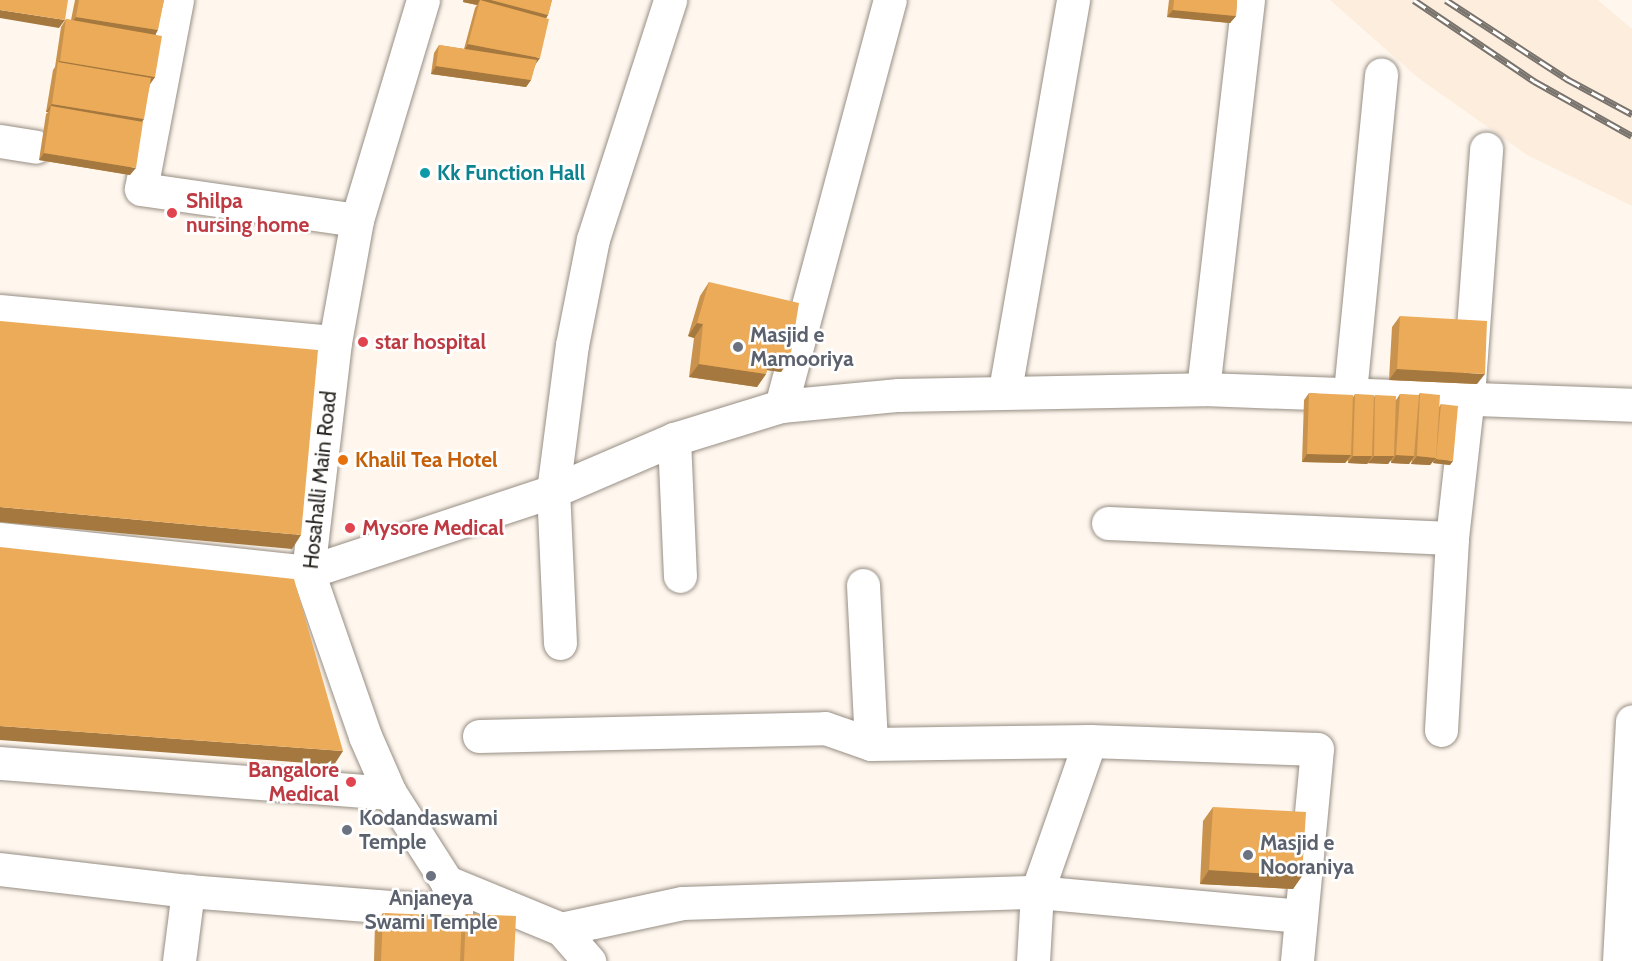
<!DOCTYPE html>
<html>
<head>
<meta charset="utf-8">
<style>
	body { margin:0 }
	#map { position:relative; width:1632px; height:961px; overflow:hidden; background:#fff7ee; font-family:Cabin,sans-serif }
	div>[style] { position:absolute }
	[style*='--x'] { left:calc(var(--x)*1px); top:calc(var(--y)*1px); width:calc(var(--w)*1px); rotate:calc(var(--a)*1deg) }
	.built>* { inset:0; background:#fdeddd }
	.roads { filter:drop-shadow(0 0 2px #978e84) drop-shadow(0 0 2px #978e84) }
	.minor>* { height:33px; margin:-16.5px; padding:0 16.5px; transform-origin:16.5px; border-radius:16.5px; background:#fff }
	.tertiary>* { height:33px; margin:-16.5px; padding:0 16.5px; transform-origin:16.5px; border-radius:16.5px; background:#fff }
	.rail>* { height:7px; margin-top:-3.5px; transform-origin:0; background:repeating-linear-gradient(90deg,#fff 0 14px,#78736d 0 28px); box-sizing:border-box; border-block:2px solid #78736d }
	.wall>* { inset:0; background:#ca934d }
	.shaded-wall>* { inset:0; background:#a4783e }
	.building>* { inset:0; background:#ebab59 }
	.dots>* { width:16px; height:16px; translate:-50% -50%; box-sizing:border-box; border:3px solid #fff; border-radius:50% }
	span { translate:-50% -50%; white-space:nowrap; text-align:center; line-height:1.15; -webkit-text-stroke:5px #fff; paint-order:stroke }
	.culture-label { font-size:21px; color:#0d838f; font-weight:700 }
	.left { translate:0 -50%; text-align:left }
	.health-label { font-size:21px; color:#be3a42; font-weight:700 }
	.right { translate:-100% -50%; text-align:right }
	.worship-label { font-size:21px; color:#5b616d; font-weight:700 }
	.food-label { font-size:21px; color:#c56008; font-weight:700 }
	.street-label { font-size:21px; color:#2a2723 }
</style>
</head>
<body>
<div id="map">
	<div class="built">
		<div style="clip-path:polygon(1330px 0,1598px 0,1632px 29px,1632px 206px,1527px 155px,1417px 77px)"></div>
	</div>
	<div class="roads">
		<div class="minor">
			<div style="--x:177;--y:0;--w:192;--a:100.8"></div>
			<div style="--x:141;--y:189;--w:218;--a:8.2"></div>
			<div style="--x:0;--y:141;--w:36;--a:9"></div>
			<div style="--x:0;--y:311;--w:336;--a:5.3"></div>
			<div style="--x:1203;--y:389;--w:392;--a:-83.4"></div>
			<div style="--x:1005;--y:390;--w:396;--a:-80.1"></div>
			<div style="--x:1350;--y:392;--w:319;--a:-84.4"></div>
			<div style="--x:781;--y:406;--w:420;--a:-75"></div>
			<div style="--x:674;--y:439;--w:137;--a:87.5"></div>
			<div style="--x:1108;--y:523;--w:344;--a:2.5"></div>
			<div style="--x:0;--y:539;--w:310;--a:6.1"></div>
			<div style="--x:308;--y:572;--w:258;--a:-18.3"></div>
			<div style="--x:553;--y:491;--w:132;--a:-23.3"></div>
			<div style="--x:674;--y:439;--w:112;--a:-17.1"></div>
			<div style="--x:781;--y:406;--w:118;--a:-5.4"></div>
			<div style="--x:898;--y:395;--w:305;--a:-1.1"></div>
			<div style="--x:1203;--y:389;--w:429;--a:2.1"></div>
			<div style="--x:863;--y:585;--w:159;--a:87.1"></div>
			<div style="--x:560;--y:643;--w:152;--a:-92.6"></div>
			<div style="--x:553;--y:491;--w:147;--a:-82.6"></div>
			<div style="--x:572;--y:345;--w:108;--a:-78.8"></div>
			<div style="--x:593;--y:239;--w:251;--a:-72.1"></div>
			<div style="--x:1441;--y:730;--w:192;--a:-86.7"></div>
			<div style="--x:1452;--y:538;--w:143;--a:-83.6"></div>
			<div style="--x:1468;--y:396;--w:248;--a:-85.8"></div>
			<div style="--x:479;--y:736;--w:346;--a:-1.3"></div>
			<div style="--x:825;--y:728;--w:49;--a:19.2"></div>
			<div style="--x:871;--y:744;--w:219;--a:-0.8"></div>
			<div style="--x:1090;--y:741;--w:227;--a:2"></div>
			<div style="--x:1317;--y:749;--w:213;--a:95.4"></div>
			<div style="--x:0;--y:763;--w:391;--a:4.4"></div>
			<div style="--x:0;--y:869;--w:189;--a:6.7"></div>
			<div style="--x:561;--y:929;--w:124;--a:-12.1"></div>
			<div style="--x:682;--y:903;--w:355;--a:-1.8"></div>
			<div style="--x:1037;--y:892;--w:265;--a:5.2"></div>
			<div style="--x:179;--y:961;--w:71;--a:-82.7"></div>
			<div style="--x:188;--y:891;--w:269;--a:4.5"></div>
			<div style="--x:456;--y:912;--w:31;--a:-107"></div>
			<div style="--x:1033;--y:961;--w:69;--a:-86.7"></div>
			<div style="--x:1037;--y:892;--w:160;--a:-70.7"></div>
			<div style="--x:1619;--y:961;--w:240;--a:-86.9"></div>
		</div>
		<div class="tertiary">
			<div style="--x:423;--y:0;--w:230;--a:106.7"></div>
			<div style="--x:357;--y:220;--w:124;--a:100.2"></div>
			<div style="--x:335;--y:342;--w:232;--a:96.7"></div>
			<div style="--x:308;--y:572;--w:174;--a:70.8"></div>
			<div style="--x:365;--y:736;--w:62;--a:66.3"></div>
			<div style="--x:390;--y:793;--w:106;--a:57.4"></div>
			<div style="--x:447;--y:882;--w:123;--a:22.4"></div>
			<div style="--x:561;--y:929;--w:43;--a:48.8"></div>
		</div>
	</div>
	<div class="rail">
		<div style="--x:1414;--y:0;--w:145;--a:34"></div>
		<div style="--x:1534;--y:81;--w:112;--a:29.3"></div>
		<div style="--x:1446;--y:0;--w:145;--a:33.1"></div>
		<div style="--x:1567;--y:79;--w:74;--a:28.3"></div>
	</div>
	<div class="wall">
		<div style="clip-path:polygon(75px 0,164px 0,156px 34px,155px 77px,150px 84px,130px 175px,39px 160px,46px 114px,48px 112px,46px 112px,53px 70px,55px 67px,61px 27px,66px 19px,71px 20px)"></div>
		<div style="clip-path:polygon(463px 0,552px 0,548px 15px,546px 18px,531px 80px,526px 87px,431px 74px,434px 53px,439px 45px,464px 49px,475px 8px,477px 5px,463px 2px)"></div>
		<div style="clip-path:polygon(1169px 0,1237px 0,1236px 16px,1230px 23px,1167px 17px)"></div>
		<div style="clip-path:polygon(709px 282px,790px 359px,781px 372px,767px 370px,766px 374px,757px 387px,689px 377px,694px 338px,688px 336px,700px 296px)"></div>
		<div style="clip-path:polygon(1400px 316px,1477px 384px,1389px 380px,1392px 327px)"></div>
		<div style="clip-path:polygon(1309px 393px,1353px 397px,1355px 394px,1374px 397px,1375px 395px,1396px 400px,1400px 394px,1418px 396px,1420px 393px,1439px 407px,1441px 404px,1450px 465px,1433px 463px,1433px 461px,1430px 465px,1411px 464px,1412px 460px,1409px 464px,1391px 463px,1391px 460px,1388px 464px,1368px 463px,1369px 462px,1367px 464px,1348px 463px,1348px 460px,1345px 463px,1302px 462px,1304px 400px)"></div>
		<div style="clip-path:polygon(1213px 807px,1302px 876px,1293px 889px,1200px 884px,1203px 821px)"></div>
		<div style="clip-path:polygon(383px 913px,462px 920px,466px 914px,514px 961px,374px 961px,375px 923px)"></div>
	</div>
	<div class="shaded-wall">
		<div style="clip-path:polygon(464px 0,491px 0,548px 15px,543px 23px,480px 0,477px 5px,463px 2px)"></div>
		<div style="clip-path:polygon(0 10px,65px 20px,59px 28px,0 18px)"></div>
		<div style="clip-path:polygon(1173px 10px,1236px 16px,1230px 23px,1167px 17px)"></div>
		<div style="clip-path:polygon(76px 17px,158px 30px,153px 38px,71px 24px)"></div>
		<div style="clip-path:polygon(468px 44px,540px 58px,535px 65px,463px 52px)"></div>
		<div style="clip-path:polygon(60px 61px,155px 77px,150px 84px,58px 63px)"></div>
		<div style="clip-path:polygon(436px 66px,531px 80px,526px 87px,431px 74px)"></div>
		<div style="clip-path:polygon(52px 104px,144px 119px,139px 127px,51px 106px,48px 112px,46px 112px)"></div>
		<div style="clip-path:polygon(44px 153px,136px 168px,130px 175px,39px 160px)"></div>
		<div style="clip-path:polygon(697px 323px,703px 324px,694px 338px,688px 336px)"></div>
		<div style="clip-path:polygon(769px 356px,790px 359px,781px 372px,759px 369px)"></div>
		<div style="clip-path:polygon(699px 364px,766px 374px,757px 387px,689px 377px)"></div>
		<div style="clip-path:polygon(1397px 369px,1485px 374px,1477px 384px,1389px 380px)"></div>
		<div style="clip-path:polygon(1307px 454px,1351px 455px,1345px 463px,1302px 462px)"></div>
		<div style="clip-path:polygon(1396px 455px,1414px 456px,1409px 464px,1391px 463px)"></div>
		<div style="clip-path:polygon(1353px 456px,1372px 456px,1367px 464px,1348px 463px)"></div>
		<div style="clip-path:polygon(1374px 456px,1394px 456px,1388px 464px,1368px 463px)"></div>
		<div style="clip-path:polygon(1417px 456px,1436px 458px,1430px 465px,1411px 464px)"></div>
		<div style="clip-path:polygon(1436px 459px,1453px 461px,1450px 465px,1433px 463px)"></div>
		<div style="clip-path:polygon(0 507px,301px 535px,292px 549px,0 522px)"></div>
		<div style="clip-path:polygon(0 726px,343px 751px,334px 765px,0 740px)"></div>
		<div style="clip-path:polygon(1209px 870px,1302px 876px,1293px 889px,1200px 884px)"></div>
	</div>
	<div class="building">
		<div style="clip-path:polygon(0 0,68px 0,65px 20px,0 10px)"></div>
		<div style="clip-path:polygon(79px 0,164px 0,158px 30px,76px 17px)"></div>
		<div style="clip-path:polygon(480px 0,549px 19px,540px 58px,468px 44px)"></div>
		<div style="clip-path:polygon(491px 0,552px 0,548px 15px)"></div>
		<div style="clip-path:polygon(1174px 0,1237px 0,1236px 16px,1173px 10px)"></div>
		<div style="clip-path:polygon(66px 19px,162px 36px,155px 77px,60px 61px)"></div>
		<div style="clip-path:polygon(439px 45px,537px 60px,531px 80px,436px 66px)"></div>
		<div style="clip-path:polygon(58px 62px,151px 78px,144px 119px,52px 104px)"></div>
		<div style="clip-path:polygon(51px 106px,143px 122px,136px 168px,44px 153px)"></div>
		<div style="clip-path:polygon(709px 282px,799px 303px,790px 359px,769px 356px,766px 374px,699px 364px,703px 324px,697px 323px)"></div>
		<div style="clip-path:polygon(1400px 316px,1487px 321px,1485px 374px,1397px 369px)"></div>
		<div style="clip-path:polygon(0 321px,318px 350px,301px 535px,0 507px)"></div>
		<div style="clip-path:polygon(1309px 393px,1353px 395px,1351px 455px,1307px 454px)"></div>
		<div style="clip-path:polygon(1420px 393px,1440px 395px,1436px 458px,1417px 456px)"></div>
		<div style="clip-path:polygon(1355px 394px,1374px 395px,1372px 456px,1353px 456px)"></div>
		<div style="clip-path:polygon(1400px 394px,1419px 395px,1414px 456px,1396px 455px)"></div>
		<div style="clip-path:polygon(1375px 395px,1396px 396px,1394px 456px,1374px 456px)"></div>
		<div style="clip-path:polygon(1441px 404px,1458px 406px,1453px 461px,1436px 459px)"></div>
		<div style="clip-path:polygon(0 547px,294px 579px,343px 751px,0 726px)"></div>
		<div style="clip-path:polygon(1213px 807px,1306px 812px,1302px 876px,1209px 870px)"></div>
		<div style="clip-path:polygon(383px 913px,462px 916px,460px 961px,381px 961px)"></div>
		<div style="clip-path:polygon(466px 914px,516px 916px,514px 961px,464px 961px)"></div>
	</div>
	<div class="dots">
		<div style="left:425px;top:173px;background:#0f9aa8"></div>
		<div style="left:172px;top:213px;background:#e0444e"></div>
		<div style="left:363px;top:342px;background:#e0444e"></div>
		<div style="left:738px;top:347px;background:#6b7280"></div>
		<div style="left:343px;top:460px;background:#e8710a"></div>
		<div style="left:350px;top:528px;background:#e0444e"></div>
		<div style="left:351px;top:782px;background:#e0444e"></div>
		<div style="left:347px;top:830px;background:#6b7280"></div>
		<div style="left:1248px;top:855px;background:#6b7280"></div>
		<div style="left:431px;top:876px;background:#6b7280"></div>
	</div>
	<div class="culture-label">
		<span class="left" style="left:437px;top:173px">Kk Function Hall</span>
	</div>
	<div class="health-label">
		<span class="left" style="left:186px;top:213px">Shilpa<br>nursing home</span>
		<span class="left" style="left:375px;top:342px">star hospital</span>
		<span class="left" style="left:362px;top:528px">Mysore Medical</span>
		<span class="right" style="left:339px;top:782px">Bangalore<br>Medical</span>
	</div>
	<div class="worship-label">
		<span class="left" style="left:750px;top:347px">Masjid e<br>Mamooriya</span>
		<span class="left" style="left:359px;top:830px">Kodandaswami<br>Temple</span>
		<span class="left" style="left:1260px;top:855px">Masjid e<br>Nooraniya</span>
		<span style="left:431px;top:910px">Anjaneya<br>Swami Temple</span>
	</div>
	<div class="food-label">
		<span class="left" style="left:355px;top:460px">Khalil Tea Hotel</span>
	</div>
	<div class="street-label">
		<span style="left:320px;top:480px;rotate:-84deg">Hosahalli Main Road</span>
	</div>
</div>
</body>
</html>
